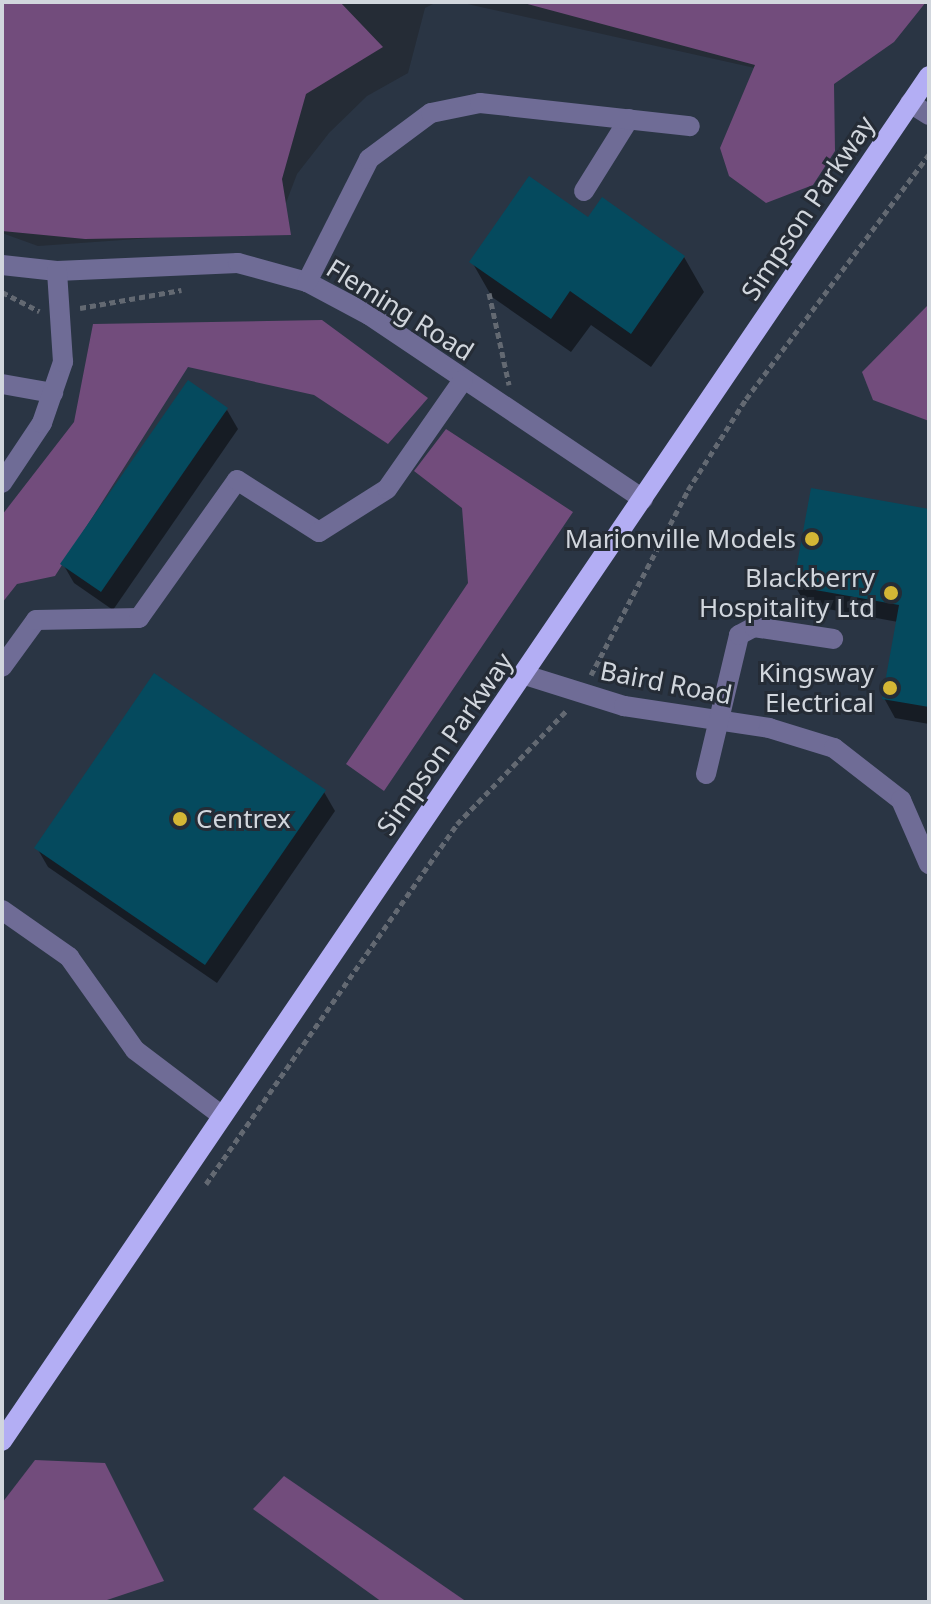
<!DOCTYPE html>
<html>
<head>
<meta charset="utf-8">
<style>
	body { margin:0 }
	#map { position:relative; width:931px; height:1604px; overflow:hidden; background:#252c36; font-family:"Noto Sans",sans-serif }
	div>[style] { position:absolute }
	[style*='--x'] { left:calc(var(--x)*1px); top:calc(var(--y)*1px); width:calc(var(--w)*1px); rotate:calc(var(--a)*1deg) }
	.built>* { inset:0; background:#2a3544 }
	.forest>* { inset:0; background:#724c7c }
	.shadow>* { inset:0; background:#0007 }
	.building>* { inset:0; background:#054a5e }
	.path>* { height:5px; margin-top:-2.5px; transform-origin:0; background:repeating-linear-gradient(90deg,#636972 0 6px,transparent 0 10px) }
	.minor>* { height:20px; margin:-10px; padding:0 10px; transform-origin:10px; border-radius:10px; background:#6f6c96 }
	.major>* { height:20px; margin:-10px; padding:0 10px; transform-origin:10px; border-radius:10px; background:#b3aef4 }
	.dots>* { width:22px; height:22px; translate:-50% -50%; box-sizing:border-box; border:4px solid #252c36; border-radius:50% }
	span { translate:-50% -50%; white-space:nowrap; text-align:center; line-height:1.15; -webkit-text-stroke:6px #252c36; paint-order:stroke }
	.street-label { font-size:26px; color:#d1d6dd }
	.poi-label { font-size:26px; color:#d1d6dd }
	.right { translate:-100% -50%; text-align:right }
	.left { translate:0 -50%; text-align:left }
	.frame { position:absolute; inset:0; border:4px solid #d1d6dd; pointer-events:none }
</style>
</head>
<body>
<div id="map">
	<div class="built">
		<div style="clip-path:polygon(874px 2px,929px 2px,929px 1602px,2px 1602px,2px 233px,38px 246px,276px 229px,297px 174px,329px 133px,367px 96px,408px 73px,425px 8px,433px 4px,463px 3px,818px 82px)"></div>
	</div>
	<div class="forest">
		<div style="clip-path:polygon(2px 2px,340px 2px,383px 47px,306px 94px,282px 179px,291px 235px,85px 239px,2px 231px)"></div>
		<div style="clip-path:polygon(520px 2px,926px 2px,894px 42px,834px 84px,835px 151px,813px 185px,766px 203px,729px 176px,720px 148px,755px 65px)"></div>
		<div style="clip-path:polygon(929px 304px,929px 421px,873px 400px,862px 372px)"></div>
		<div style="clip-path:polygon(322px 320px,428px 398px,388px 444px,314px 395px,188px 367px,55px 576px,17px 584px,2px 603px,2px 515px,74px 422px,93px 324px)"></div>
		<div style="clip-path:polygon(446px 429px,573px 512px,384px 791px,346px 764px,468px 583px,462px 508px,414px 471px)"></div>
		<div style="clip-path:polygon(35px 1460px,105px 1463px,164px 1581px,101px 1602px,2px 1602px,2px 1503px)"></div>
		<div style="clip-path:polygon(284px 1476px,467px 1602px,382px 1602px,253px 1509px)"></div>
	</div>
	<div class="shadow">
		<div style="clip-path:polygon(588px 220px,684px 257px,704px 292px,651px 367px,591px 325px,571px 352px,492px 297px,472px 262px)"></div>
		<div style="clip-path:polygon(227px 410px,238px 429px,113px 610px,74px 583px,63px 564px)"></div>
		<div style="clip-path:polygon(929px 511px,929px 724px,895px 718px,884px 698px,898px 622px,806px 605px,795px 586px)"></div>
		<div style="clip-path:polygon(324px 792px,335px 811px,217px 983px,48px 867px,37px 848px)"></div>
	</div>
	<div class="building">
		<div style="clip-path:polygon(529px 176px,588px 217px,602px 197px,685px 256px,631px 334px,570px 291px,551px 319px,469px 262px)"></div>
		<div style="clip-path:polygon(188px 380px,228px 408px,101px 592px,60px 564px)"></div>
		<div style="clip-path:polygon(811px 488px,929px 509px,929px 707px,882px 699px,899px 605px,793px 586px)"></div>
		<div style="clip-path:polygon(154px 673px,326px 790px,205px 965px,34px 848px)"></div>
	</div>
	<div class="path">
		<div style="--x:2;--y:292;--w:42;--a:27.2"></div>
		<div style="--x:489;--y:293;--w:94;--a:77.7"></div>
		<div style="--x:80;--y:308;--w:103;--a:-10.1"></div>
		<div style="--x:591;--y:675;--w:209;--a:-62.3"></div>
		<div style="--x:688;--y:490;--w:108;--a:-57.5"></div>
		<div style="--x:746;--y:399;--w:306;--a:-53.2"></div>
		<div style="--x:206;--y:1184;--w:439;--a:-55.1"></div>
		<div style="--x:457;--y:824;--w:158;--a:-46"></div>
	</div>
	<div class="minor">
		<div style="--x:910;--y:103;--w:22;--a:32"></div>
		<div style="--x:584;--y:191;--w:85;--a:-58"></div>
		<div style="--x:2;--y:265;--w:55;--a:6.2"></div>
		<div style="--x:57;--y:271;--w:181;--a:-2.5"></div>
		<div style="--x:238;--y:263;--w:72;--a:15.4"></div>
		<div style="--x:307;--y:282;--w:70;--a:28"></div>
		<div style="--x:369;--y:315;--w:330;--a:33.9"></div>
		<div style="--x:307;--y:282;--w:138;--a:-63.2"></div>
		<div style="--x:369;--y:159;--w:77;--a:-36.6"></div>
		<div style="--x:431;--y:113;--w:50;--a:-11.5"></div>
		<div style="--x:480;--y:103;--w:211;--a:6.3"></div>
		<div style="--x:2;--y:384;--w:52;--a:10"></div>
		<div style="--x:2;--y:483;--w:72;--a:-56.3"></div>
		<div style="--x:42;--y:423;--w:65;--a:-71"></div>
		<div style="--x:63;--y:362;--w:91;--a:-93.8"></div>
		<div style="--x:2;--y:667;--w:58;--a:-54.1"></div>
		<div style="--x:36;--y:620;--w:103;--a:-1.1"></div>
		<div style="--x:139;--y:618;--w:169;--a:-54.6"></div>
		<div style="--x:237;--y:480;--w:97;--a:32.4"></div>
		<div style="--x:319;--y:532;--w:80;--a:-32.3"></div>
		<div style="--x:387;--y:489;--w:133;--a:-55.1"></div>
		<div style="--x:525;--y:675;--w:104;--a:17.4"></div>
		<div style="--x:624;--y:706;--w:147;--a:8.6"></div>
		<div style="--x:769;--y:728;--w:68;--a:17.1"></div>
		<div style="--x:834;--y:748;--w:85;--a:37.8"></div>
		<div style="--x:901;--y:800;--w:70;--a:66.4"></div>
		<div style="--x:706;--y:774;--w:143;--a:-76.6"></div>
		<div style="--x:739;--y:635;--w:17;--a:-28"></div>
		<div style="--x:754;--y:627;--w:80;--a:8.6"></div>
		<div style="--x:2;--y:910;--w:82;--a:35"></div>
		<div style="--x:69;--y:957;--w:114;--a:54.6"></div>
		<div style="--x:135;--y:1050;--w:108;--a:37.1"></div>
	</div>
	<div class="major">
		<div style="--x:2;--y:1441;--w:1650;--a:-55.82"></div>
	</div>
	<div class="dots">
		<div style="left:812px;top:539px;background:#d4b635"></div>
		<div style="left:891px;top:593px;background:#d4b635"></div>
		<div style="left:890px;top:688px;background:#d4b635"></div>
		<div style="left:180px;top:819px;background:#d4b635"></div>
	</div>
	<div class="street-label">
		<span style="left:808px;top:208px;rotate:-56deg">Simpson Parkway</span>
		<span style="left:400px;top:310px;rotate:32deg">Fleming Road</span>
		<span style="left:666px;top:683px;rotate:11deg">Baird Road</span>
		<span style="left:445px;top:744px;rotate:-55deg">Simpson Parkway</span>
	</div>
	<div class="poi-label">
		<span class="right" style="left:796px;top:539px">Marionville Models</span>
		<span class="right" style="left:875px;top:593px">Blackberry<br>Hospitality Ltd</span>
		<span class="right" style="left:874px;top:688px">Kingsway<br>Electrical</span>
		<span class="left" style="left:196px;top:819px">Centrex</span>
	</div>
	<div class="frame"></div>
</div>
</body>
</html>
